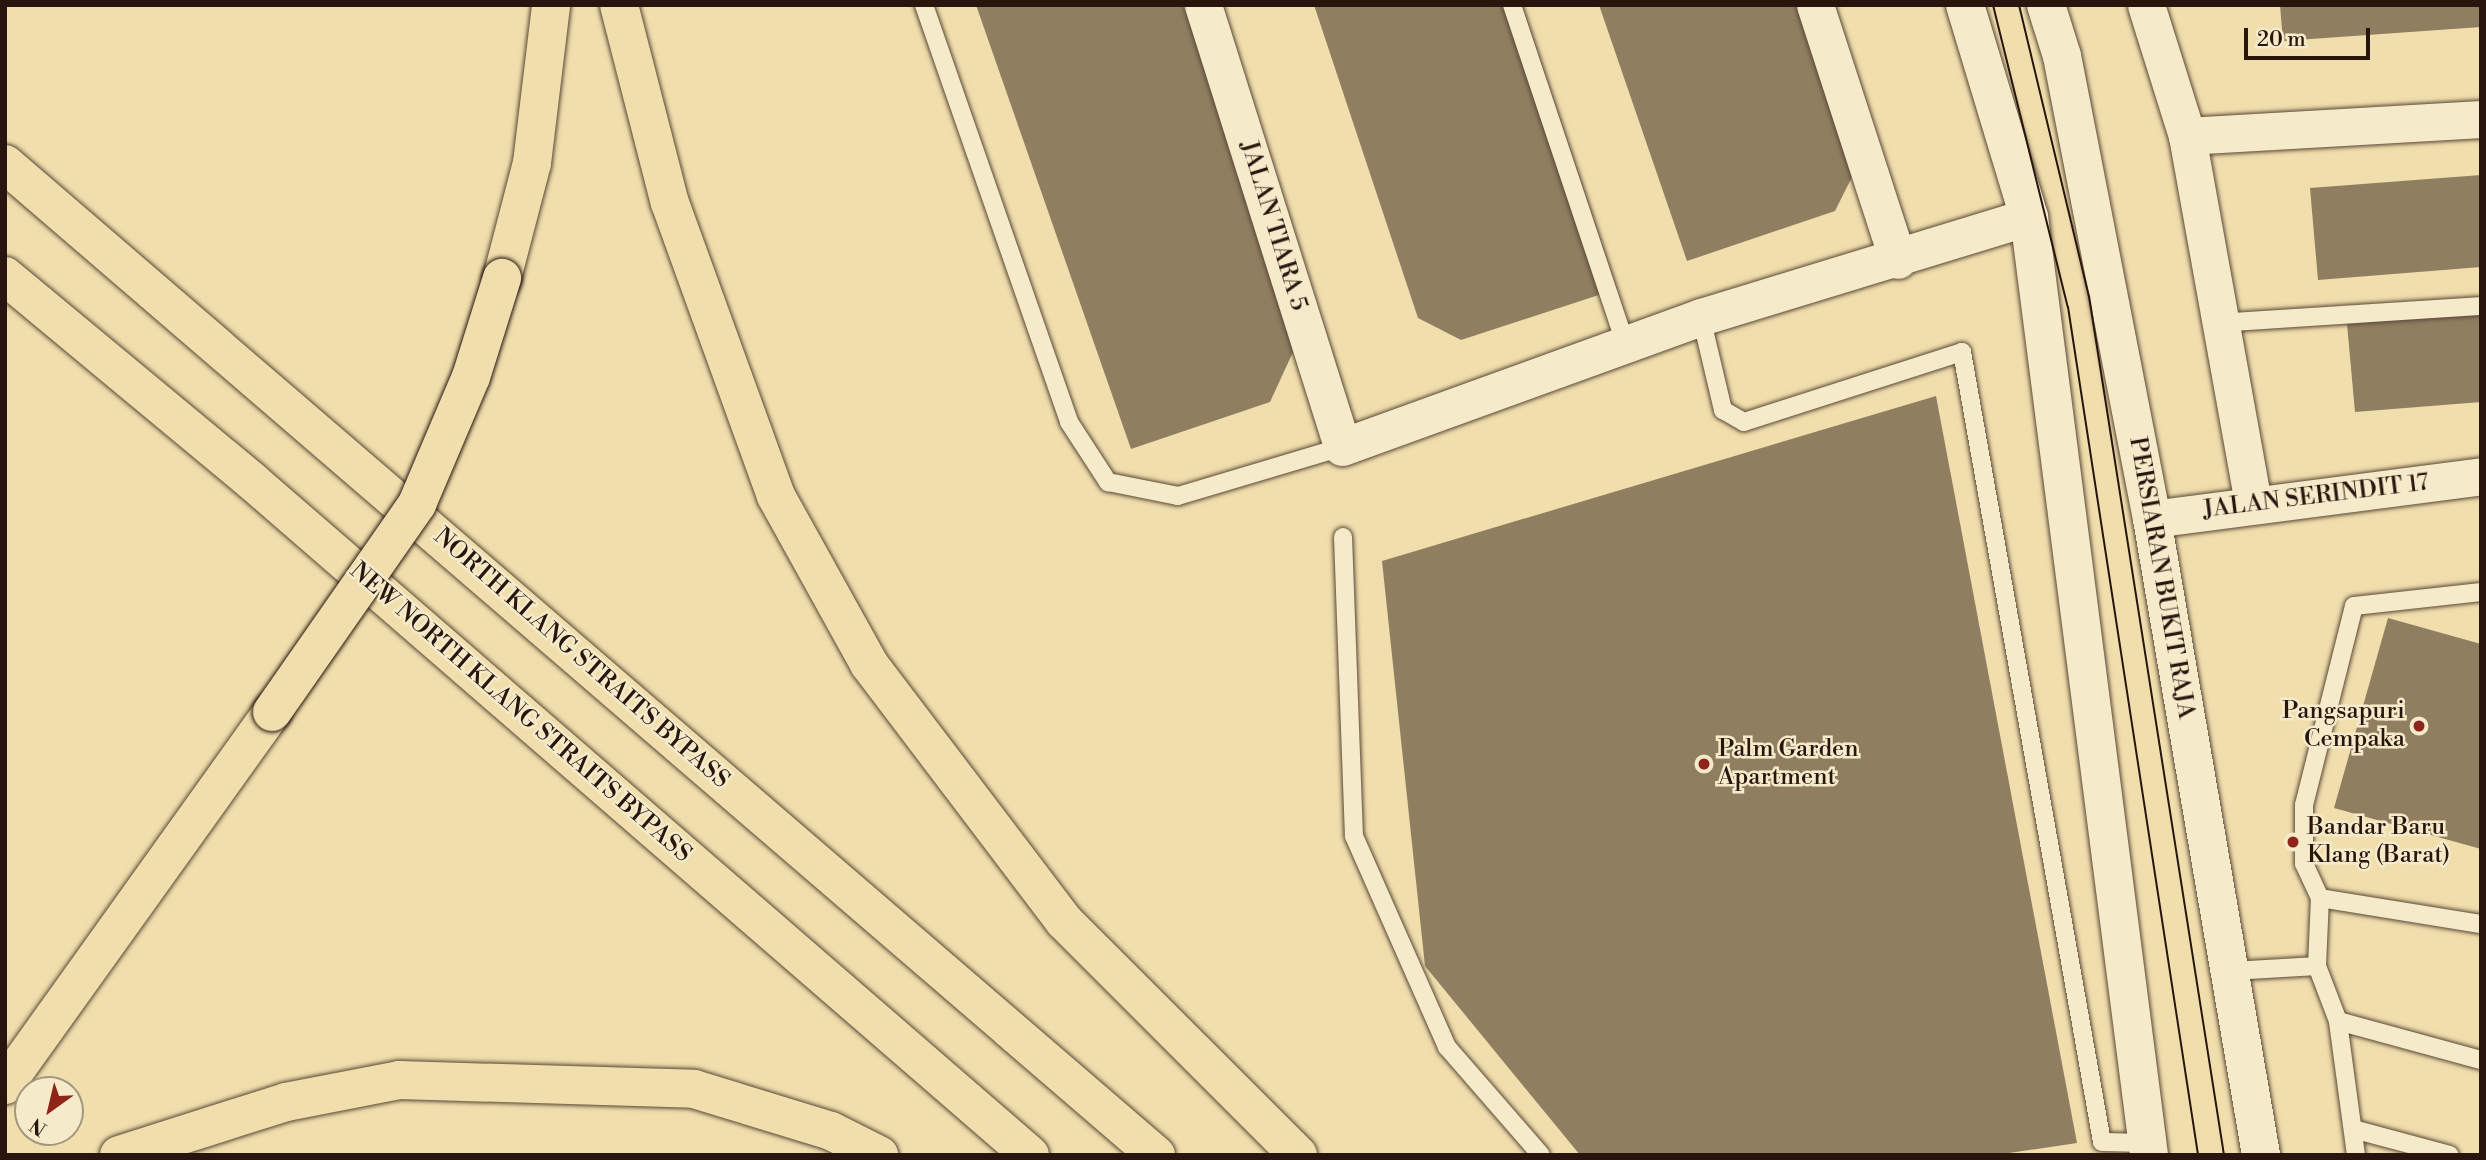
<!DOCTYPE html>
<html>
<head>
<meta charset="utf-8">
<style>
	body { margin:0 }
	#map { position:relative; width:2486px; height:1160px; overflow:hidden; background:#f0dead; font-family:"Libre Bodoni",serif }
	div>[style] { position:absolute }
	[style*='--x'] { left:calc(var(--x)*1px); top:calc(var(--y)*1px); width:calc(var(--w)*1px); rotate:calc(var(--a)*1deg) }
	.building>* { inset:0; background:#907e61 }
	.roads { filter:drop-shadow(0 0 2px #5a4836) drop-shadow(0 0 2px #5a4836) }
	.lane>* { height:18px; margin:-9px; padding:0 9px; transform-origin:9px; border-radius:9px; background:#f5eaca }
	.street>* { height:37px; margin:-18.5px; padding:0 18.5px; transform-origin:18.5px; border-radius:18.5px; background:#f5eaca }
	.secondary>* { height:38px; margin:-19px; padding:0 19px; transform-origin:19px; border-radius:19px; background:#f5eaca }
	.highway>* { height:38px; margin:-19px; padding:0 19px; transform-origin:19px; border-radius:19px; background:#f0dead }
	.tram>* { height:2px; margin:-1px; padding:0 1px; transform-origin:1px; border-radius:1px; background:#28160e }
	.bridges { filter:drop-shadow(0 0 2px #28160e) drop-shadow(0 0 2px #28160e) }
	.highway-bridge>* { height:38px; margin:-19px; padding:0 19px; transform-origin:19px; border-radius:19px; background:#f0dead }
	.dots>* { width:19px; height:19px; translate:-50% -50%; box-sizing:border-box; border:4px solid #f5eaca; border-radius:50% }
	span { translate:-50% -50%; white-space:nowrap; text-align:center; line-height:1.15; -webkit-text-stroke:5px #f5eaca; paint-order:stroke }
	.street-label { font-size:24px; color:#28160e }
	.poi-label { font-size:24px; color:#28160e }
	.right { translate:-100% -50%; text-align:right }
	.left { translate:0 -50%; text-align:left }
	.frame { position:absolute; inset:0; border:7px solid #28160e; pointer-events:none }
	.north { position:absolute; left:14px; top:1076px; width:70px; height:70px; box-sizing:border-box; background:#f5eaca; border:2px solid #a3957f; border-radius:50%; rotate:214deg; font-size:19px; font-weight:700; line-height:28px; text-align:center; color:#28160e }
	.north::after { content:''; display:block; margin:auto; width:24px; height:32px; background:#8f2418; clip-path:polygon(50% 0,100% 100%,50% 72%,0 100%) }
	.scale { position:absolute; left:2244px; top:28px; width:126px; height:32px; box-sizing:border-box; border:4px solid #28160e; border-top:0; padding-left:9px; font-size:21px; line-height:24px; white-space:nowrap; color:#28160e; -webkit-text-stroke:5px #f5eaca; paint-order:stroke }
</style>
</head>
<body>
<div id="map">
	<div class="building">
		<div style="clip-path:polygon(976px 5px,1183px 5px,1299px 339px,1270px 402px,1131px 449px)"></div>
		<div style="clip-path:polygon(1314px 5px,1522px 5px,1617px 289px,1461px 340px,1418px 318px)"></div>
		<div style="clip-path:polygon(1599px 5px,1808px 5px,1861px 159px,1835px 211px,1687px 261px)"></div>
		<div style="clip-path:polygon(2280px 5px,2481px 5px,2481px 27px,2283px 41px)"></div>
		<div style="clip-path:polygon(2481px 175px,2481px 267px,2318px 280px,2310px 188px)"></div>
		<div style="clip-path:polygon(2481px 313px,2481px 402px,2355px 412px,2347px 324px)"></div>
		<div style="clip-path:polygon(1936px 396px,2077px 1143px,1996px 1155px,1580px 1155px,1425px 966px,1382px 561px)"></div>
		<div style="clip-path:polygon(2388px 618px,2481px 644px,2481px 849px,2334px 808px)"></div>
	</div>
	<div class="roads">
		<div class="lane">
			<div style="--x:924;--y:5;--w:441;--a:70.8"></div>
			<div style="--x:1069;--y:422;--w:72;--a:57"></div>
			<div style="--x:1108;--y:482;--w:71;--a:11.3"></div>
			<div style="--x:1178;--y:496;--w:171;--a:-16.6"></div>
			<div style="--x:1512;--y:5;--w:356;--a:71.5"></div>
			<div style="--x:1701;--y:317;--w:96;--a:76.7"></div>
			<div style="--x:1723;--y:410;--w:24;--a:30"></div>
			<div style="--x:1744;--y:422;--w:229;--a:-17.8"></div>
			<div style="--x:1962;--y:352;--w:802;--a:79.95"></div>
			<div style="--x:2102;--y:1142;--w:45;--a:1.3"></div>
			<div style="--x:2218;--y:323;--w:264;--a:-3.7"></div>
			<div style="--x:1343;--y:537;--w:299;--a:87.9"></div>
			<div style="--x:1354;--y:836;--w:231;--a:66.2"></div>
			<div style="--x:1447;--y:1047;--w:143;--a:49"></div>
			<div style="--x:2320;--y:898;--w:163;--a:9.2"></div>
			<div style="--x:2232;--y:971;--w:85;--a:-3.4"></div>
			<div style="--x:2338;--y:1021;--w:148;--a:15.3"></div>
			<div style="--x:2353;--y:1129;--w:100;--a:15"></div>
			<div style="--x:2356;--y:1155;--w:135;--a:-97.7"></div>
			<div style="--x:2338;--y:1021;--w:59;--a:-110.9"></div>
			<div style="--x:2317;--y:966;--w:68;--a:-87.5"></div>
			<div style="--x:2320;--y:898;--w:38;--a:-115"></div>
			<div style="--x:2304;--y:864;--w:59;--a:-90"></div>
			<div style="--x:2304;--y:805;--w:205;--a:-75.9"></div>
			<div style="--x:2354;--y:606;--w:128;--a:-6.3"></div>
		</div>
		<div class="street">
			<div style="--x:1203;--y:5;--w:463;--a:72.5"></div>
			<div style="--x:1342;--y:447;--w:382;--a:-19.9"></div>
			<div style="--x:1701;--y:317;--w:343;--a:-17"></div>
			<div style="--x:1815;--y:5;--w:268;--a:72"></div>
			<div style="--x:2146;--y:5;--w:137;--a:72.6"></div>
			<div style="--x:2187;--y:136;--w:374;--a:79.8"></div>
			<div style="--x:2187;--y:136;--w:294;--a:-3.3"></div>
			<div style="--x:2152;--y:519;--w:332;--a:-7.4"></div>
		</div>
		<div class="secondary">
			<div style="--x:1965;--y:5;--w:221;--a:73.2"></div>
			<div style="--x:2029;--y:217;--w:946;--a:82.71"></div>
			<div style="--x:2046;--y:5;--w:53;--a:72.6"></div>
			<div style="--x:2062;--y:56;--w:472;--a:79"></div>
			<div style="--x:2152;--y:519;--w:645;--a:80.27"></div>
		</div>
		<div class="highway">
			<div style="--x:619;--y:5;--w:204;--a:75.6"></div>
			<div style="--x:670;--y:203;--w:312;--a:70.1"></div>
			<div style="--x:776;--y:496;--w:192;--a:61"></div>
			<div style="--x:869;--y:664;--w:323;--a:52.8"></div>
			<div style="--x:1064;--y:921;--w:331;--a:45"></div>
			<div style="--x:5;--y:164;--w:1519;--a:40.73"></div>
			<div style="--x:5;--y:276;--w:322;--a:39.7"></div>
			<div style="--x:253;--y:482;--w:1028;--a:40.9"></div>
			<div style="--x:502;--y:278;--w:119;--a:-75.4"></div>
			<div style="--x:532;--y:163;--w:159;--a:-83.1"></div>
			<div style="--x:5;--y:1085;--w:459;--a:-54.4"></div>
			<div style="--x:119;--y:1155;--w:175;--a:-17.6"></div>
			<div style="--x:286;--y:1102;--w:115;--a:-11"></div>
			<div style="--x:399;--y:1080;--w:295;--a:1.7"></div>
			<div style="--x:694;--y:1089;--w:143;--a:17"></div>
			<div style="--x:831;--y:1131;--w:54;--a:26.6"></div>
		</div>
	</div>
	<div class="tram">
		<div style="--x:1993;--y:5;--w:311;--a:76.1"></div>
		<div style="--x:2068;--y:307;--w:858;--a:81.28"></div>
		<div style="--x:2019;--y:5;--w:299;--a:76.5"></div>
		<div style="--x:2089;--y:296;--w:870;--a:81.07"></div>
	</div>
	<div class="bridges">
		<div class="highway-bridge">
			<div style="--x:272;--y:712;--w:254;--a:-55.1"></div>
			<div style="--x:417;--y:504;--w:138;--a:-67"></div>
			<div style="--x:471;--y:377;--w:104;--a:-72.6"></div>
		</div>
	</div>
	<div class="dots">
		<div style="left:2419px;top:726px;background:#8f2418"></div>
		<div style="left:1704px;top:764px;background:#8f2418"></div>
		<div style="left:2293px;top:842px;background:#8f2418"></div>
	</div>
	<div class="street-label">
		<span style="left:1273px;top:226px;rotate:73deg">JALAN TIARA 5</span>
		<span style="left:2316px;top:497px;rotate:-7deg">JALAN SERINDIT 17</span>
		<span style="left:2161px;top:578px;rotate:80deg">PERSIARAN BUKIT RAJA</span>
		<span style="left:581px;top:659px;rotate:41deg">NORTH KLANG STRAITS BYPASS</span>
		<span style="left:520px;top:713px;rotate:41deg">NEW NORTH KLANG STRAITS BYPASS</span>
	</div>
	<div class="poi-label">
		<span class="right" style="left:2405px;top:726px">Pangsapuri<br>Cempaka</span>
		<span class="left" style="left:1718px;top:764px">Palm Garden<br>Apartment</span>
		<span class="left" style="left:2307px;top:842px">Bandar Baru<br>Klang (Barat)</span>
	</div>
	<div class="frame"></div>
	<div class="north">N</div>
	<div class="scale">20 m</div>
</div>
</body>
</html>
